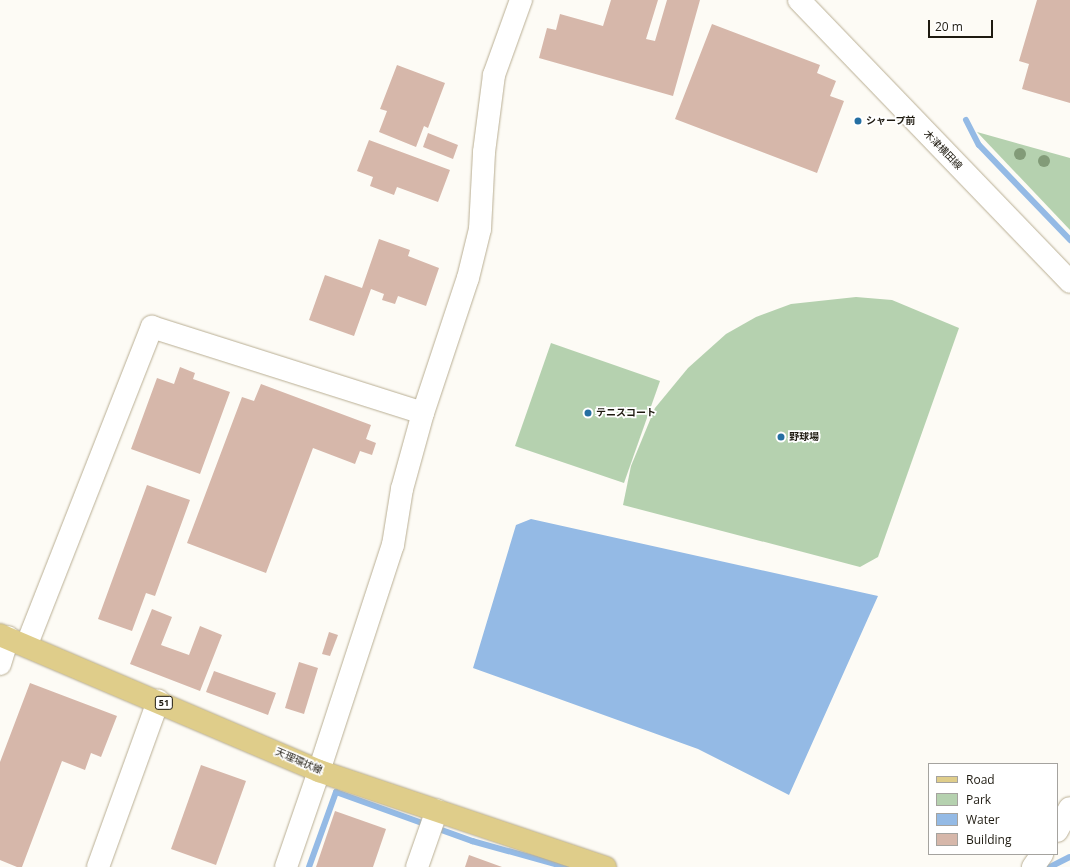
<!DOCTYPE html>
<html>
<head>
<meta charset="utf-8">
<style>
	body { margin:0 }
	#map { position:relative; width:1070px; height:867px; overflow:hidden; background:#fdfbf5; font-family:"Open Sans","Noto Sans JP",sans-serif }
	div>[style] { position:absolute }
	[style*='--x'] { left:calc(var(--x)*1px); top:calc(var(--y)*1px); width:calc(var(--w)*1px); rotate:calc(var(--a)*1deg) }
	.green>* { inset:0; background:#b5d1af }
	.water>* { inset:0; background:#94bae5 }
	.stream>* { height:6px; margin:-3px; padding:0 3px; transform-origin:3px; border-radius:3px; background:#94bae5 }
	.building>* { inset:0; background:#d6b7aa }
	.roads { filter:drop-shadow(0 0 1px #b9ae93) drop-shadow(0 0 1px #b9ae93) }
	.minor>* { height:22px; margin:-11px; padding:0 11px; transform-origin:11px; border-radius:11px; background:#fff }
	.tertiary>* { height:22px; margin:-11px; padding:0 11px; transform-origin:11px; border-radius:11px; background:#fff }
	.secondary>* { height:22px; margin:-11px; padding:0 11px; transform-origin:11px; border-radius:11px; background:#fff }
	.primary>* { height:22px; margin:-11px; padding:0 11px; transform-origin:11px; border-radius:11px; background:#dfcd8a }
	.trees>* { width:12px; height:12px; margin:-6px; border-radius:50%; background:#829b78 }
	.dots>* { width:11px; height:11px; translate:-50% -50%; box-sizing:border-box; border:2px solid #fff; border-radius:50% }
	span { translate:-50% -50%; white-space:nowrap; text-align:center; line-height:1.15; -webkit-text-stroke:3.5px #fff; paint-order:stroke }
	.shield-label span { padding:1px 3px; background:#fff; border:1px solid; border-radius:3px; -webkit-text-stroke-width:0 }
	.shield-label { font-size:9px; color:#1e1a10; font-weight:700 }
	.poi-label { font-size:10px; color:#1e1a10; font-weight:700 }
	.left { translate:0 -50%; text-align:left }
	.street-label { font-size:10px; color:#1e1a10 }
	.legend { position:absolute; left:928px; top:763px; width:130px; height:92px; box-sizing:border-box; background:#fff; border:1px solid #a5a39f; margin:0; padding:5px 7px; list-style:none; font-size:12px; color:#1e1a10 }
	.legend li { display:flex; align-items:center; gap:8px; height:20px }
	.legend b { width:20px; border:1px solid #a5a39f }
	.scale { position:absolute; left:928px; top:20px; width:65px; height:18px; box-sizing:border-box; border:2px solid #1e1a10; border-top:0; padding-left:5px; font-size:12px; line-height:14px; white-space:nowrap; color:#1e1a10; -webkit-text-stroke:3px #fff; paint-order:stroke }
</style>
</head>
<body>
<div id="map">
	<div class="green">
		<div style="clip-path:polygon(977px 132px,1070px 158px,1070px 230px)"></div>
		<div style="clip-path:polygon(856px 297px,892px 300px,959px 328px,878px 557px,860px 567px,623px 505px,631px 466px,655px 408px,688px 368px,726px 334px,756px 317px,791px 304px)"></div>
		<div style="clip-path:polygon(551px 343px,660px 381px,624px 483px,515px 446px)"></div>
	</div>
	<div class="water">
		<div style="clip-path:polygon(531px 519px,878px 596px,789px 795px,698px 749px,473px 668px,516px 525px)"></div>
	</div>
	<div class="stream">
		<div style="--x:966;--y:120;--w:28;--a:63"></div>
		<div style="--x:979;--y:145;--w:132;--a:46.2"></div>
		<div style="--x:309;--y:867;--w:80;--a:-70.2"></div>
		<div style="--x:336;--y:792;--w:145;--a:19.8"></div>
		<div style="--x:472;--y:841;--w:98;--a:15.5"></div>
		<div style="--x:1050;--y:867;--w:22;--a:-27"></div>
	</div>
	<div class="building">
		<div style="clip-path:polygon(611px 0,658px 0,646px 39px,655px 41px,667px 0,700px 0,673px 96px,539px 58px,547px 28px,556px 30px,560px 14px,603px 26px)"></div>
		<div style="clip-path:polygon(1037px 0,1070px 0,1070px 103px,1022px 89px,1029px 64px,1019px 61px)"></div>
		<div style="clip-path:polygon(712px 24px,820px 65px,817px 73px,836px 81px,830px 96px,844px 101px,817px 173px,675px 119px)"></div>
		<div style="clip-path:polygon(397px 65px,445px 83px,428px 128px,424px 126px,416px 147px,379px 132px,387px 111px,380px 109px)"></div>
		<div style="clip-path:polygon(428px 133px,458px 145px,453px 159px,423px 147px)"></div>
		<div style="clip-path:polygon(369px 140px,450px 170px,438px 202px,397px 187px,394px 195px,370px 186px,373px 177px,357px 171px)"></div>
		<div style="clip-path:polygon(379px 239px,410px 250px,408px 256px,439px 268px,426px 306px,398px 296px,395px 304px,382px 300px,384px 294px,371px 289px,354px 336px,309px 320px,325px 275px,362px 288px)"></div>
		<div style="clip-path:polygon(180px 367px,195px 373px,193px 379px,230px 392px,200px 474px,131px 449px,157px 378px,174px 384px)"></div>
		<div style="clip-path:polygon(261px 384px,371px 425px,366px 439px,376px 443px,372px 455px,360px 451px,355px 464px,313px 448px,266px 573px,187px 543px,242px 397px,254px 401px)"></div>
		<div style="clip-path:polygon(147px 485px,190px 500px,155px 596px,146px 593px,132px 631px,98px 619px)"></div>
		<div style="clip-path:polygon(152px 609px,172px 617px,161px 645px,189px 655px,200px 626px,222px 635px,200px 691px,130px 664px)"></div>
		<div style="clip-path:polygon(329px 632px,338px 635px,330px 656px,322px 654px)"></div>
		<div style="clip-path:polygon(299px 662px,318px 668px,304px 714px,285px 708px)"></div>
		<div style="clip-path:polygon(214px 671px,276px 693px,268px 715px,206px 692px)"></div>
		<div style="clip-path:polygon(30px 683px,117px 716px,101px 757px,91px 753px,85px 770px,62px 761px,22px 867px,17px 867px,0 860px,0 762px)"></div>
		<div style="clip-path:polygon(201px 765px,246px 781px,216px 865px,171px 849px)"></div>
		<div style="clip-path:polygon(335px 811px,386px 829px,373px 867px,316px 867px)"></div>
		<div style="clip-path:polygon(469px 855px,502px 867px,465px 867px)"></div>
	</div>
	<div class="roads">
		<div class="minor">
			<div style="--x:27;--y:644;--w:341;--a:-68.5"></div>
			<div style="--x:152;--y:327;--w:284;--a:17.6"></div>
			<div style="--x:0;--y:664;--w:28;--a:-73"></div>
			<div style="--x:1057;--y:831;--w:26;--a:-61"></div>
			<div style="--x:98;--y:867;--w:177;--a:-70.1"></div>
			<div style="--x:286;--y:867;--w:102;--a:-71"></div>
			<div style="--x:417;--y:867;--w:60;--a:-70.7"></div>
			<div style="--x:1033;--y:867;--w:16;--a:-55"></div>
		</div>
		<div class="tertiary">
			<div style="--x:319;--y:771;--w:238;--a:-71.9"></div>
			<div style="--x:393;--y:545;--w:57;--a:-80.9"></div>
			<div style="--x:402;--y:489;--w:79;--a:-74.6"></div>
			<div style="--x:423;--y:413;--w:142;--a:-71.6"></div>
			<div style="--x:468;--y:278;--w:50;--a:-76.2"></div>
			<div style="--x:480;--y:229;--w:77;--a:-87"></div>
			<div style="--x:484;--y:152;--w:78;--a:-82.6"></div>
			<div style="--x:494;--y:75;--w:80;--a:-70.2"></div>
		</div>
		<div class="secondary">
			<div style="--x:799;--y:0;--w:391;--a:46.1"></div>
		</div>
		<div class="primary">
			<div style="--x:0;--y:635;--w:347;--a:23.1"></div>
			<div style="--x:319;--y:771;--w:302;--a:18.6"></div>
		</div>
	</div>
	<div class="trees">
		<div style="left:1020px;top:154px"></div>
		<div style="left:1044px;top:161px"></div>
	</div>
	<div class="dots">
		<div style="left:858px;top:121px;background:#256fa2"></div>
		<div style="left:588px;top:413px;background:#256fa2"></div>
		<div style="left:781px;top:437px;background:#256fa2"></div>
	</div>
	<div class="shield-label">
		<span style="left:164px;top:703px">51</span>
	</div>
	<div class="poi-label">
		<span class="left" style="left:866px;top:121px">シャープ前</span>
		<span class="left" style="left:596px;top:413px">テニスコート</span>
		<span class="left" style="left:789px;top:437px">野球場</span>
	</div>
	<div class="street-label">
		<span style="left:943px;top:150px;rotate:46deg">木津横田線</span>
		<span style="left:299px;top:761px;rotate:23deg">天理環状線</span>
	</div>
	<ul class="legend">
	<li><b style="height:5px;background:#dfcd8a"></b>Road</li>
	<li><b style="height:11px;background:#b5d1af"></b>Park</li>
	<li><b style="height:11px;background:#94bae5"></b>Water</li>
	<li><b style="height:11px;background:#d6b7aa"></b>Building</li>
	</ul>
	<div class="scale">20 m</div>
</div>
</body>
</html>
